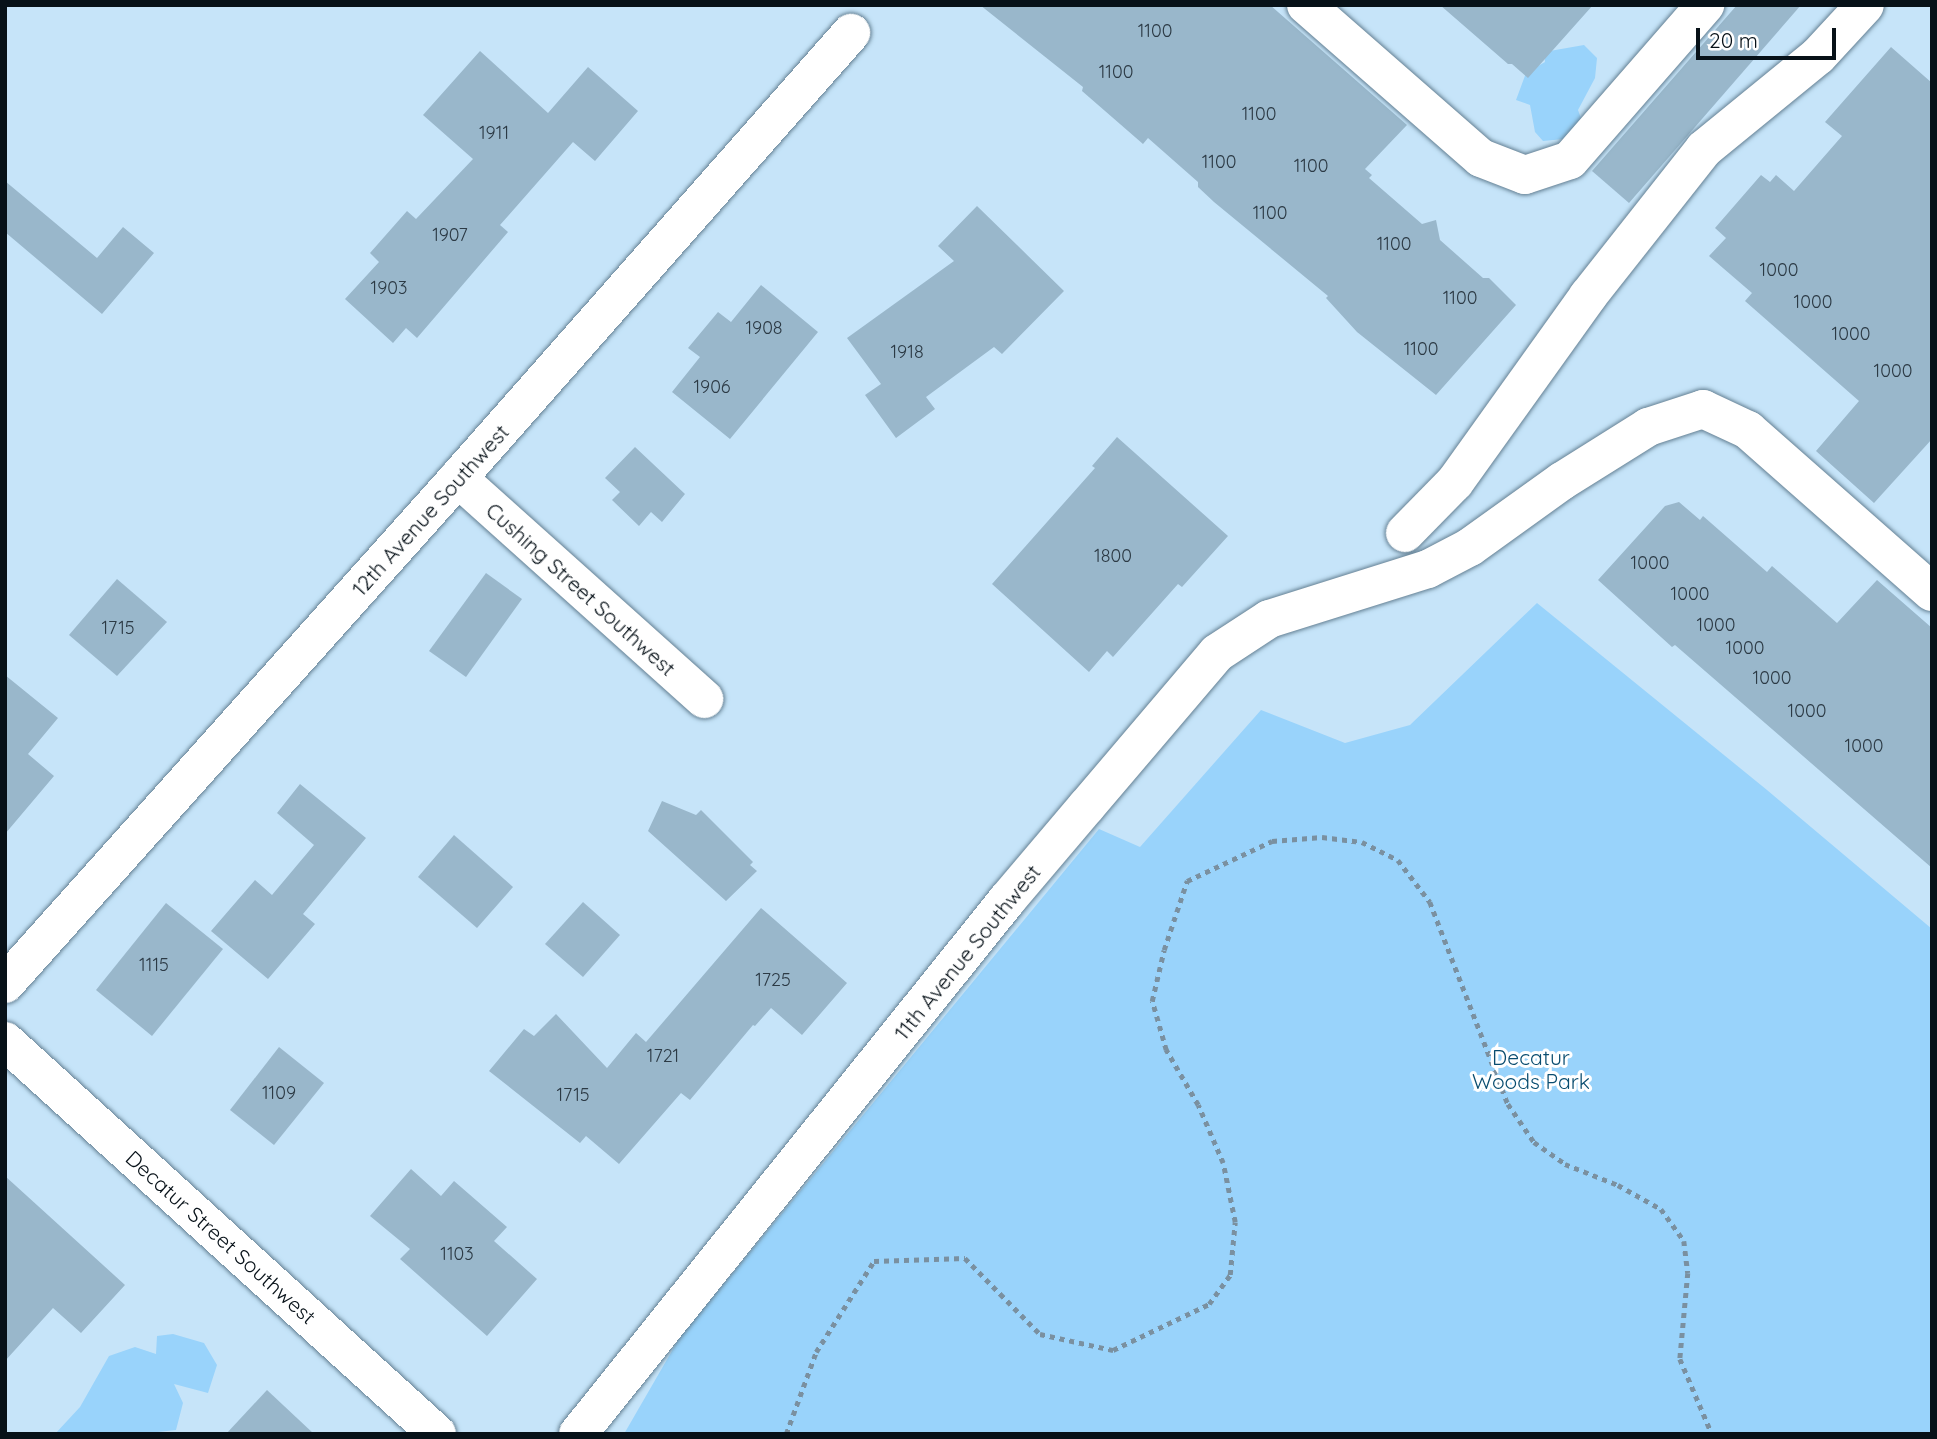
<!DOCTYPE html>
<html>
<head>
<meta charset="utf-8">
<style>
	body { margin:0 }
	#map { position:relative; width:1937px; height:1439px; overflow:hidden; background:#c6e4f9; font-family:Quicksand,sans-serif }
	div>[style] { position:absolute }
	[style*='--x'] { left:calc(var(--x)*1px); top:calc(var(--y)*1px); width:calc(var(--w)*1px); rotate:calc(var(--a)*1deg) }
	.green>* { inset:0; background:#99d3fb }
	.building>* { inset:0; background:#99b7cb }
	.path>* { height:4.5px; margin-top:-2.25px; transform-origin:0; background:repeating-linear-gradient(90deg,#7a90a0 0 5px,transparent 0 10px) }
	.roads { filter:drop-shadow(0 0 2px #648093) drop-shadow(0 0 2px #648093) }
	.minor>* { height:38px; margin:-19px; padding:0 19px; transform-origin:19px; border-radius:19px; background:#fff }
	span { translate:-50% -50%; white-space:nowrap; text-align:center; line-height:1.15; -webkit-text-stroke:6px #fff; paint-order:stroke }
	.number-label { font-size:18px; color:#2c3a45 }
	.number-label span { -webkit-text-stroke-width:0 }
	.street-label { font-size:21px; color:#071118 }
	.park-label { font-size:21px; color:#094d70 }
	.frame { position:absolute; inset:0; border:7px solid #071118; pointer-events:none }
	.scale { position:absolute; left:1696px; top:28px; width:140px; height:32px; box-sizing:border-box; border:4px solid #071118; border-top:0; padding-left:9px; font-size:21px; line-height:24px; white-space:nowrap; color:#071118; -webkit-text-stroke:5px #fff; paint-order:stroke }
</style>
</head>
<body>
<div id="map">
	<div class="green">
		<div style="clip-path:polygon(1584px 45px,1597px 58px,1595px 78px,1578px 110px,1583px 124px,1574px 138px,1543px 141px,1535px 132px,1530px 105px,1516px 100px,1526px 73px,1545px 62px,1544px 52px)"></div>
		<div style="clip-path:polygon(1537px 603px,1767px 790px,1932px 929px,1932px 1434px,624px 1434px,680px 1337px,1099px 829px,1140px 847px,1261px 710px,1345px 743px,1410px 725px)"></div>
		<div style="clip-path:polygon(173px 1334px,204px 1343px,217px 1365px,208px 1393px,174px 1384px,183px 1403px,176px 1430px,140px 1434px,55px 1434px,80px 1407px,109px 1356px,135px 1347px,156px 1354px,157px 1336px)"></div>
	</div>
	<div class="building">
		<div style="clip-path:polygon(980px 5px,1270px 5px,1407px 125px,1365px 169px,1372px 175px,1369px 178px,1422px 224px,1436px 220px,1440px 240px,1483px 278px,1489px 278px,1516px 305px,1436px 395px,1357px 332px,1326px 298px,1328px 296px,1214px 202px,1198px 187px,1198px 182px,1148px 138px,1143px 144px,1082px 91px,1083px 87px)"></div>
		<div style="clip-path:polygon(1440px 5px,1593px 5px,1528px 78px,1512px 64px,1508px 64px)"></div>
		<div style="clip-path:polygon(1737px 5px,1801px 5px,1629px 203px,1592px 171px)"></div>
		<div style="clip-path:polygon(1891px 47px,1932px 83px,1932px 439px,1874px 503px,1816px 451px,1859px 401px,1745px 301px,1752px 293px,1709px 256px,1726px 238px,1715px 228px,1761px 175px,1770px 182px,1776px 175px,1794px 191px,1842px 136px,1825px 122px)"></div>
		<div style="clip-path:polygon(480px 51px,548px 113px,588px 67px,638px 111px,595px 161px,573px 142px,500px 225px,508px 232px,417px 338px,406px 328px,393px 343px,345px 299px,379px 262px,370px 253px,407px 211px,416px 219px,473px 159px,423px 115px)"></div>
		<div style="clip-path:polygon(5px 181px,97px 258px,123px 227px,154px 253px,102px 314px,5px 232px)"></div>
		<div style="clip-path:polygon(977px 206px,1064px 291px,1002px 354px,994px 347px,926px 397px,935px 409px,896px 438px,865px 395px,881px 384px,847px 338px,954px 261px,938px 246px)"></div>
		<div style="clip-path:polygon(761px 285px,818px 332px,730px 439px,672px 392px,700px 357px,688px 348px,718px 312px,731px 322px)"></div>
		<div style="clip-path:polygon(1117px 437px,1228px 536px,1182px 587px,1178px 584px,1113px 657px,1107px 651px,1089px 672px,992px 584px,1095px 468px,1092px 466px)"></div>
		<div style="clip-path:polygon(635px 447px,685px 494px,662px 522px,651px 512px,639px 526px,612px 500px,620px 492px,605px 478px)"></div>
		<div style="clip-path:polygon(1679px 502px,1700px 520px,1703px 516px,1767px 572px,1772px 566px,1837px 623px,1877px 580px,1932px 628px,1932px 868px,1675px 645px,1672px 647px,1598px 580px,1665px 506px)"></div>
		<div style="clip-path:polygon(486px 573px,522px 599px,466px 677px,429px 651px)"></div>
		<div style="clip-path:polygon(117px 579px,167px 622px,117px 676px,69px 635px)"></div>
		<div style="clip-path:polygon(5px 675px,58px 718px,28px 754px,54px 776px,5px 834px)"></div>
		<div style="clip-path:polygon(300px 784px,366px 838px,303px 914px,315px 924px,268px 979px,211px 931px,255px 880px,272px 895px,314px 845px,277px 813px)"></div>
		<div style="clip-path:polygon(662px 801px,696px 815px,701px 810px,753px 862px,750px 865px,757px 871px,726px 901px,648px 831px)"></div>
		<div style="clip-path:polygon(454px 835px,513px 887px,477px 928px,418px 877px)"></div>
		<div style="clip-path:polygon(583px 902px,620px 935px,583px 977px,545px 944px)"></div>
		<div style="clip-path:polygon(166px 903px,223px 949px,152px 1036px,96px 990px)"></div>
		<div style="clip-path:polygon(761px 908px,847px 983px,802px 1035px,771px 1008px,755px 1026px,753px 1025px,690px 1100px,681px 1093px,619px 1164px,586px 1136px,580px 1143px,489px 1071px,524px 1029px,534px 1036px,556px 1014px,607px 1068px,636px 1033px,646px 1042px)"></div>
		<div style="clip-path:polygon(279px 1047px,324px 1083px,274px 1145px,230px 1110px)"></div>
		<div style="clip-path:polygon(411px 1169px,441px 1196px,454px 1181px,507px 1227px,494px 1241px,537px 1279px,487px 1336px,400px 1259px,410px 1249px,370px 1216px)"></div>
		<div style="clip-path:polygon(5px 1176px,125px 1285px,81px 1333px,53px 1308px,5px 1361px)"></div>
		<div style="clip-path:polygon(267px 1390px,314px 1434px,226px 1434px)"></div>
	</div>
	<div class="path">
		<div style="--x:786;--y:1434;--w:87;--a:-69.9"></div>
		<div style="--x:816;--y:1352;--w:108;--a:-57.5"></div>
		<div style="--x:874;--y:1261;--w:91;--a:-1.9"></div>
		<div style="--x:965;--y:1258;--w:107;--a:45.4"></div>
		<div style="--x:1040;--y:1334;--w:75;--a:12.4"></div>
		<div style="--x:1113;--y:1350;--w:106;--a:-25.6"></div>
		<div style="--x:1209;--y:1304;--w:36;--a:-54"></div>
		<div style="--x:1230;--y:1275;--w:53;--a:-84.6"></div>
		<div style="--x:1235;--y:1222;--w:60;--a:-101.5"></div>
		<div style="--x:1223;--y:1163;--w:63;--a:-113.3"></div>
		<div style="--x:1198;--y:1105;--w:64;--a:-120.2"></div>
		<div style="--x:1166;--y:1050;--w:51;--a:-105.9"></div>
		<div style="--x:1152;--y:1001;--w:52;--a:-76.8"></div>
		<div style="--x:1164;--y:950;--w:73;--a:-71.6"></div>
		<div style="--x:1187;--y:881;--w:94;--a:-25.2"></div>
		<div style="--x:1272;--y:841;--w:50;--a:-4.6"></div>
		<div style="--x:1322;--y:837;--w:40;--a:7.1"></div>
		<div style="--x:1362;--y:842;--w:40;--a:26.6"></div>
		<div style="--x:1398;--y:860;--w:53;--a:52.7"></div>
		<div style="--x:1430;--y:902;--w:217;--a:68.9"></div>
		<div style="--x:1508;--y:1104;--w:46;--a:55.6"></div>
		<div style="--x:1534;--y:1142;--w:38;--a:35"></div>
		<div style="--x:1565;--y:1164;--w:57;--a:21.6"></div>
		<div style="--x:1618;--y:1185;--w:49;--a:29.2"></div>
		<div style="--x:1661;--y:1209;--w:39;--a:54"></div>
		<div style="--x:1684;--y:1241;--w:32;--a:83"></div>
		<div style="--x:1688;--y:1273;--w:86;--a:95.3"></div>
		<div style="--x:1680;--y:1359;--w:82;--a:66.9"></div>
	</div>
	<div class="roads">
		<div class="minor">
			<div style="--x:1306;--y:5;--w:232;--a:41.2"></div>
			<div style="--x:1481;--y:158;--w:47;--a:21.1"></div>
			<div style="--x:1525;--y:175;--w:47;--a:-18.4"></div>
			<div style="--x:1570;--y:160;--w:206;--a:-48.9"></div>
			<div style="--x:458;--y:478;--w:331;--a:41.9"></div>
			<div style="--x:1405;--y:533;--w:71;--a:-45.6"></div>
			<div style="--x:1455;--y:482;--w:229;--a:-54.4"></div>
			<div style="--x:1588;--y:296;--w:187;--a:-51.7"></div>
			<div style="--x:1704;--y:149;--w:147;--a:-39.2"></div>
			<div style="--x:1818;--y:56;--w:69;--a:-47.3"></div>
			<div style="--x:5;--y:984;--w:679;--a:-48.16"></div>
			<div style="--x:458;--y:478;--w:594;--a:-48.55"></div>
			<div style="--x:5;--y:1041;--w:584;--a:42.29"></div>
			<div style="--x:578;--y:1434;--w:685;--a:-51.22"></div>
			<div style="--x:1007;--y:900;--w:122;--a:-49.7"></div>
			<div style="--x:1086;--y:807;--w:202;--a:-49.6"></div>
			<div style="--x:1217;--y:653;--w:62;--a:-33.2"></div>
			<div style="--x:1269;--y:619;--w:167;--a:-17.5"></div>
			<div style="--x:1428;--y:569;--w:47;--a:-27.6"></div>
			<div style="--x:1470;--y:547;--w:113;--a:-35.7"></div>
			<div style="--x:1562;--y:481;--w:102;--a:-32.1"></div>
			<div style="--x:1648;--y:427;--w:58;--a:-18.1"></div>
			<div style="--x:1703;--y:409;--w:50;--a:25"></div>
			<div style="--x:1748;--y:430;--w:245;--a:41.4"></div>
		</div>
	</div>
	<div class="number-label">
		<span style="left:1155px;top:31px">1100</span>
		<span style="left:1116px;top:72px">1100</span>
		<span style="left:1259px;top:114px">1100</span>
		<span style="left:494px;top:133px">1911</span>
		<span style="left:1219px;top:162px">1100</span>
		<span style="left:1311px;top:166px">1100</span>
		<span style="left:1270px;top:213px">1100</span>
		<span style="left:450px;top:235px">1907</span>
		<span style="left:1394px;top:244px">1100</span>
		<span style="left:1779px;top:270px">1000</span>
		<span style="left:389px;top:288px">1903</span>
		<span style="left:1460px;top:298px">1100</span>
		<span style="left:1813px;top:302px">1000</span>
		<span style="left:764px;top:328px">1908</span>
		<span style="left:1851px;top:334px">1000</span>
		<span style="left:1421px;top:349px">1100</span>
		<span style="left:907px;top:352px">1918</span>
		<span style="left:1893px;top:371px">1000</span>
		<span style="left:712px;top:387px">1906</span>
		<span style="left:1113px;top:556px">1800</span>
		<span style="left:1650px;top:563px">1000</span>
		<span style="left:1690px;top:594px">1000</span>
		<span style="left:1716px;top:625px">1000</span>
		<span style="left:118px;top:628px">1715</span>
		<span style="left:1745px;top:648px">1000</span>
		<span style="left:1772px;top:678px">1000</span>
		<span style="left:1807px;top:711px">1000</span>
		<span style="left:1864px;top:746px">1000</span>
		<span style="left:154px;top:965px">1115</span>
		<span style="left:773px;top:980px">1725</span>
		<span style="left:663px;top:1056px">1721</span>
		<span style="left:279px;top:1093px">1109</span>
		<span style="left:573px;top:1095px">1715</span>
		<span style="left:457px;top:1254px">1103</span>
	</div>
	<div class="street-label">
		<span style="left:430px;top:510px;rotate:-48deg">12th Avenue Southwest</span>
		<span style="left:581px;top:589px;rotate:42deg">Cushing Street Southwest</span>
		<span style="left:967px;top:952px;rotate:-51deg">11th Avenue Southwest</span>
		<span style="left:221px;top:1237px;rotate:42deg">Decatur Street Southwest</span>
	</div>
	<div class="park-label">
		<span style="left:1531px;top:1069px">Decatur<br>Woods Park</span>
	</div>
	<div class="frame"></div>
	<div class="scale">20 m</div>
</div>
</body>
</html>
